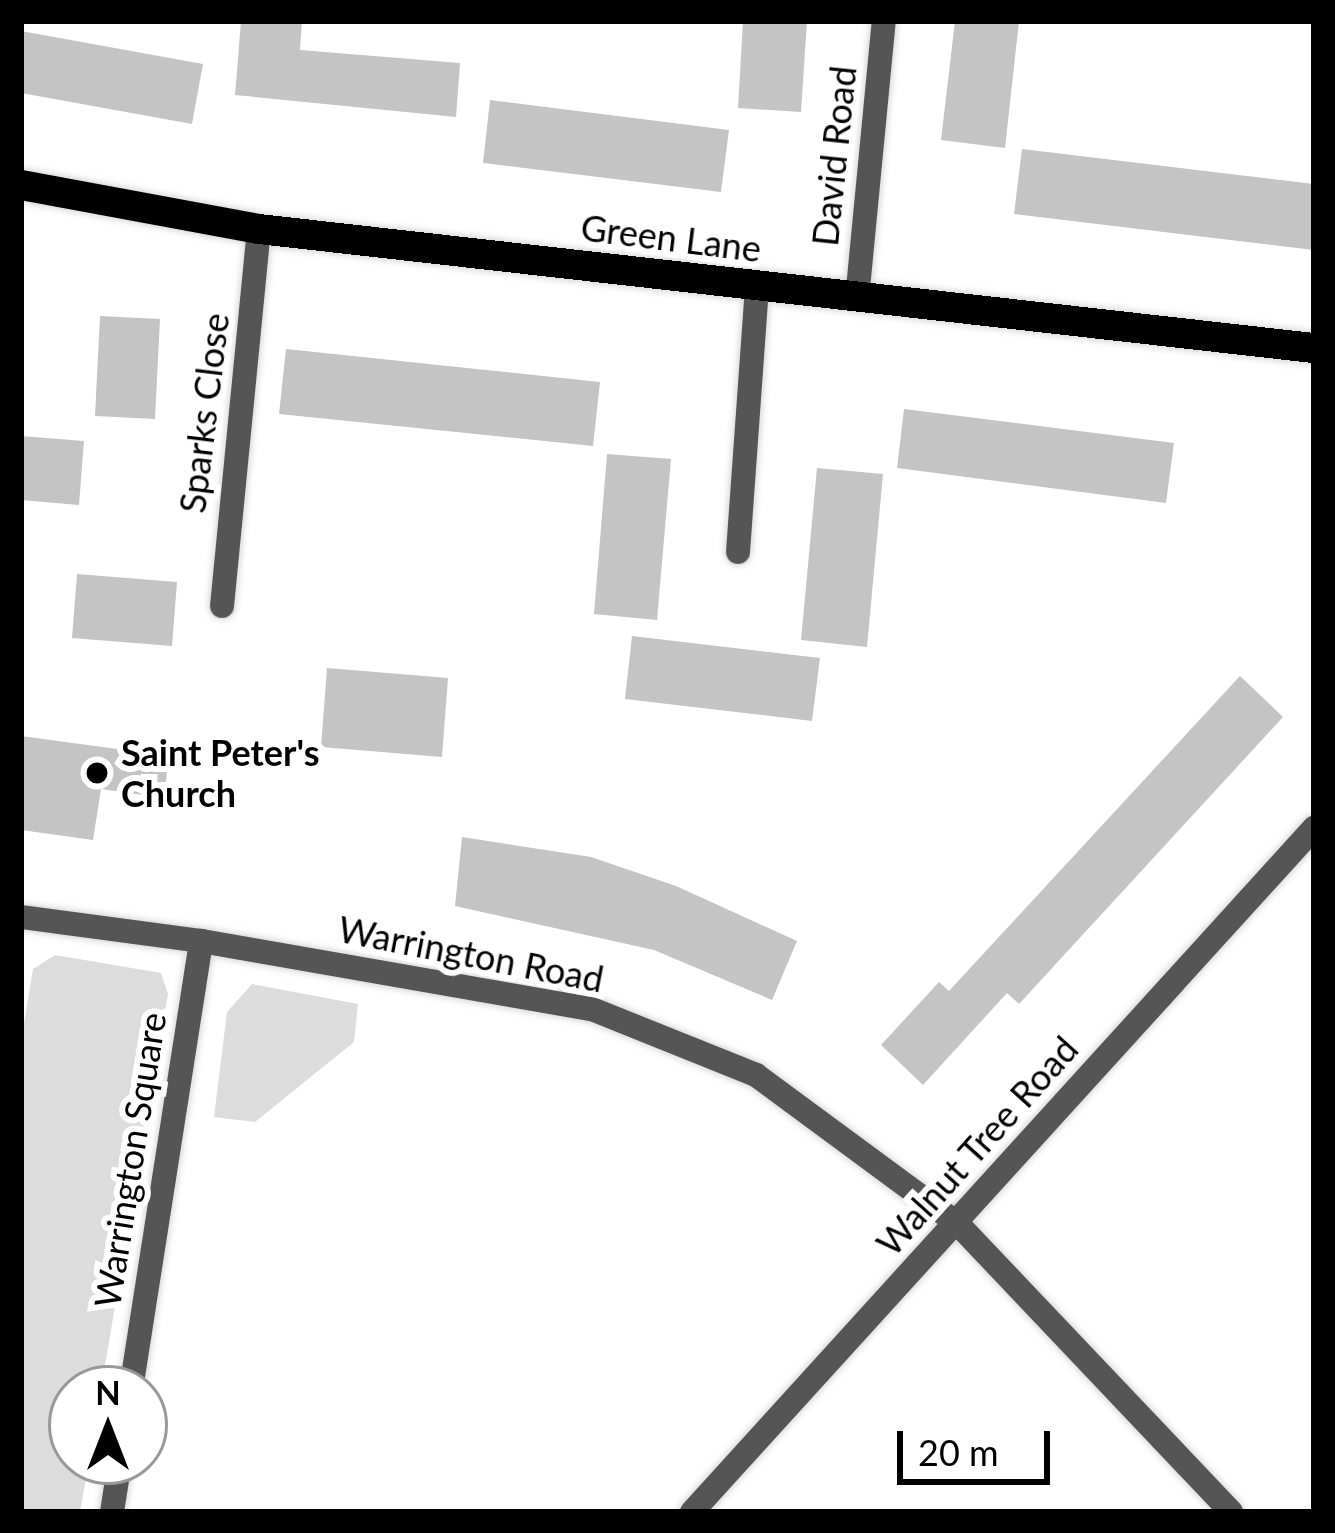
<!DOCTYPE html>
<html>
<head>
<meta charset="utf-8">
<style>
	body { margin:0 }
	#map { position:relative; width:1335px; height:1533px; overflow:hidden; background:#fff; font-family:Lato,sans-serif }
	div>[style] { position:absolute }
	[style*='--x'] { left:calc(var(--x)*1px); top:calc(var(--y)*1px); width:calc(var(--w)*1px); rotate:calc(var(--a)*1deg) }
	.green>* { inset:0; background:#dcdcdc }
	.building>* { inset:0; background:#c4c4c4 }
	.roads { filter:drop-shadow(0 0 3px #dbdbdb) drop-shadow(0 0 3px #dbdbdb) }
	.service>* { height:24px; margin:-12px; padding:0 12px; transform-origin:12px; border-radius:12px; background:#555 }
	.minor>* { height:24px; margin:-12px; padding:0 12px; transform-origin:12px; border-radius:12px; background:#555 }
	.tertiary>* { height:24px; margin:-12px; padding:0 12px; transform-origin:12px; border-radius:12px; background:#555 }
	.primary>* { height:30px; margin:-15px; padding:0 15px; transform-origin:15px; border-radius:15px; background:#000 }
	.dots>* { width:33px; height:33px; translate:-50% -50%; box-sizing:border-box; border:6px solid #fff; border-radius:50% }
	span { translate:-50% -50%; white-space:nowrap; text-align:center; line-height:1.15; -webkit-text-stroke:12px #fff; paint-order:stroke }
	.street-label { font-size:36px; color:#000 }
	.poi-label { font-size:36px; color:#000; font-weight:700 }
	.left { translate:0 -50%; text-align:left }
	.frame { position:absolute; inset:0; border:24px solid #000; pointer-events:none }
	.north { position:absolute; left:48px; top:1365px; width:120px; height:120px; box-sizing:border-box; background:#fff; border:3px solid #999; border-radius:50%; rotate:0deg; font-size:33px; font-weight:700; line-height:48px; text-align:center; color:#000 }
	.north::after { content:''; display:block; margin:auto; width:42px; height:54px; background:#000; clip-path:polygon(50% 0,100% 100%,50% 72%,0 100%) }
	.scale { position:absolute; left:897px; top:1431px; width:153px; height:54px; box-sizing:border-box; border:6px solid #000; border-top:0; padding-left:15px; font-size:36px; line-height:42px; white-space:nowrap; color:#000; -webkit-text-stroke:9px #fff; paint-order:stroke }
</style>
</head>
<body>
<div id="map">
	<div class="green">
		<div style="clip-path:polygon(55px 955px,161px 973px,168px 994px,101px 1389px,72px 1389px,72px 1461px,89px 1461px,80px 1512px,21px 1512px,21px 1042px,33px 969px)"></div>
		<div style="clip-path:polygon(252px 984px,358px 1004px,354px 1042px,255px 1122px,214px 1117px,227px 1012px)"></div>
	</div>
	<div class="building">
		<div style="clip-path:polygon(241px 21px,302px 21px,300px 50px,460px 63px,456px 117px,235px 95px)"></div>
		<div style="clip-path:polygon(743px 21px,807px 21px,801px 112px,738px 108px)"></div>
		<div style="clip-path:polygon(955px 21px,1019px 21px,1005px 148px,941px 140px)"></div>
		<div style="clip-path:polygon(21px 31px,203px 64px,192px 124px,21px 93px)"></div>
		<div style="clip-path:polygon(490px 100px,729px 130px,721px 192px,483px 163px)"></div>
		<div style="clip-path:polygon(1022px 149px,1314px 184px,1314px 250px,1014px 214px)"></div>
		<div style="clip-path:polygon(100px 316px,160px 319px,155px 419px,95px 416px)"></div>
		<div style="clip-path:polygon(286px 349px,600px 382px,593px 446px,279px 414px)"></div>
		<div style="clip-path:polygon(904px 409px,1174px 443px,1166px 503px,897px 468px)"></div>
		<div style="clip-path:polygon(21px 436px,84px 441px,79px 505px,21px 500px)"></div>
		<div style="clip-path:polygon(607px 454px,671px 459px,657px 620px,594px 614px)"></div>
		<div style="clip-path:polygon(817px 468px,883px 474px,867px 647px,801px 640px)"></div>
		<div style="clip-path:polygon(77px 574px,177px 582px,172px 646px,72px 638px)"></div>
		<div style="clip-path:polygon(632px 636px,820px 658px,812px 721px,625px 699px)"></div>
		<div style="clip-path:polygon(327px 668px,448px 678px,442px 757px,321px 747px)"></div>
		<div style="clip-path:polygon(1240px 676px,1283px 717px,1019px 1004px,1007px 993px,923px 1085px,881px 1045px,939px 982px,949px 991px)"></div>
		<div style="clip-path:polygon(21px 736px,169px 756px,164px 798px,101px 789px,93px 840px,21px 830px)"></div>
		<div style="clip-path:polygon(462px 837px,591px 857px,676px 886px,797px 941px,772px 1000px,654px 950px,455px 906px)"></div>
	</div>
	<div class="roads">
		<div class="service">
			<div style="--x:738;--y:552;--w:266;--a:-85.9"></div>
		</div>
		<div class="minor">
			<div style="--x:857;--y:299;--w:279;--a:-84.5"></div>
			<div style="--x:222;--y:606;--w:379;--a:-84.4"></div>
			<div style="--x:21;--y:917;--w:182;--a:7.6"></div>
			<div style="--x:201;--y:941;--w:397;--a:9.9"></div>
			<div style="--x:592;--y:1009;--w:177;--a:21.9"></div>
			<div style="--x:756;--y:1075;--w:250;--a:36.4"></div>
			<div style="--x:957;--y:1223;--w:398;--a:46.5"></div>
			<div style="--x:131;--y:1389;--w:453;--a:-81.1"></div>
			<div style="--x:112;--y:1512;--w:52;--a:-81.1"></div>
		</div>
		<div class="tertiary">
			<div style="--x:692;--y:1512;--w:925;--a:-47.72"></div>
		</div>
		<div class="primary">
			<div style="--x:21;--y:185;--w:242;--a:10.5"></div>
			<div style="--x:259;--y:229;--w:1062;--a:6.44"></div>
		</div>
	</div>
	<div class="dots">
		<div style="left:97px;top:773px;background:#000"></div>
	</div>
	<div class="street-label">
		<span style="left:834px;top:156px;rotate:-84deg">David Road</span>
		<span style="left:671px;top:238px;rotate:7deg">Green Lane</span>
		<span style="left:204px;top:413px;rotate:-83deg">Sparks Close</span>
		<span style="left:471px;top:954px;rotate:11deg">Warrington Road</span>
		<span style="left:977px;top:1146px;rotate:-48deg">Walnut Tree Road</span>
		<span style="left:130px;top:1160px;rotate:-81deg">Warrington Square</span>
	</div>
	<div class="poi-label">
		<span class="left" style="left:121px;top:773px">Saint Peter's<br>Church</span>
	</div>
	<div class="frame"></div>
	<div class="north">N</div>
	<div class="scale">20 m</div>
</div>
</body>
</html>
